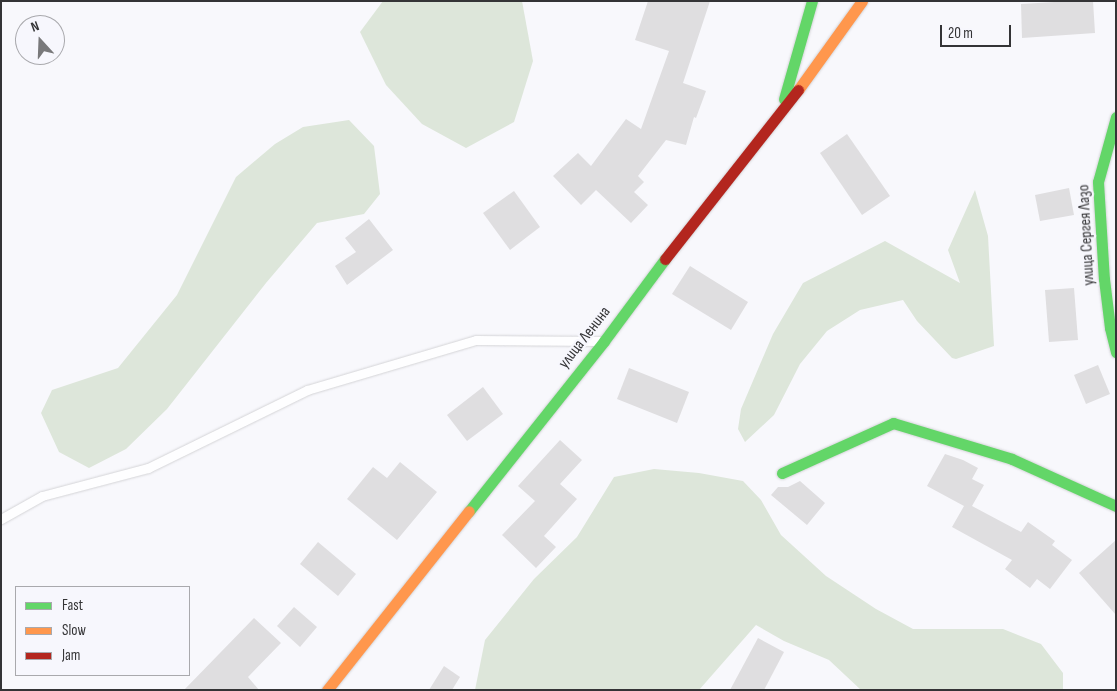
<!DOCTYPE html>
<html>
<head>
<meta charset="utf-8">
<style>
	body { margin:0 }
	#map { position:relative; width:1117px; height:691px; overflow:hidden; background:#f8f8fc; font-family:"Sofia Sans Condensed",sans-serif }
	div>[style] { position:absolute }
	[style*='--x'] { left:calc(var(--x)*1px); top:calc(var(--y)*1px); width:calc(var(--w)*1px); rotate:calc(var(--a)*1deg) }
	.green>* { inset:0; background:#dde6da }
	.building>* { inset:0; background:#dfdee0 }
	.roads { filter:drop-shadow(0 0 1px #d4d4d7) drop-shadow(0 0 1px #d4d4d7) }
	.lane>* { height:9px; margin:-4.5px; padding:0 4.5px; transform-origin:4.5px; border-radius:4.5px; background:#fefeff }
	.fast>* { height:11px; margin:-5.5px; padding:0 5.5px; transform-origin:5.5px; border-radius:5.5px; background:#63d668 }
	.slow>* { height:11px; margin:-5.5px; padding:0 5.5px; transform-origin:5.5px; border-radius:5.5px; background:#ff974d }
	.jam>* { height:11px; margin:-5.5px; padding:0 5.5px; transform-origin:5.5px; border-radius:5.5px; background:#b3261e }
	span { translate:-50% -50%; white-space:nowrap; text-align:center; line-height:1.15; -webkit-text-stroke:4.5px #f7f7fd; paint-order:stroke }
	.street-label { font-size:16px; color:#343436 }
	.frame { position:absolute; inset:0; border:2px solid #343436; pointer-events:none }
	.legend { position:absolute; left:15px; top:586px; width:175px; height:90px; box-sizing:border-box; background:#f7f7fd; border:1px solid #a9a9ad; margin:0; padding:6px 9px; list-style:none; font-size:15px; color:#343436 }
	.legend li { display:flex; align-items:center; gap:10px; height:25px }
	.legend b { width:25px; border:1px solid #a9a9ad }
	.north { position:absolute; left:15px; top:15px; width:50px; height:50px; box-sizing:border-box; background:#f7f7fd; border:1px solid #a9a9ad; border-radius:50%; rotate:340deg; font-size:14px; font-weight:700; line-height:20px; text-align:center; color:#343436 }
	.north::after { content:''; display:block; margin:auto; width:18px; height:22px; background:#79797b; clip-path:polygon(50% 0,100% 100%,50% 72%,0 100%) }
	.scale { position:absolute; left:940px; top:25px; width:71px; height:22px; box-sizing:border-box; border:2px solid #343436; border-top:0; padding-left:6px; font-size:15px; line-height:18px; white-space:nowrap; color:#343436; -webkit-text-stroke:4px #f7f7fd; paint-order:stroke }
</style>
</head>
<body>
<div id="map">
	<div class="green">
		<div style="clip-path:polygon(383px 1px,522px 1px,533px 61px,514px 122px,466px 148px,422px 124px,386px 85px,360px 32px)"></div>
		<div style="clip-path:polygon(349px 120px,374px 146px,380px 194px,364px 214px,317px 223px,266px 283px,167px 409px,126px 449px,89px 468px,59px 452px,41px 413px,52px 390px,118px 368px,177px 295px,236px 177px,275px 144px,303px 127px)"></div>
		<div style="clip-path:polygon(975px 190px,988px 236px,994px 346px,956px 359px,952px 358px,917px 321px,903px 300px,860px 310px,827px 331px,800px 364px,774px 415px,745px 442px,738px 429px,741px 409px,773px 334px,803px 283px,885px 241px,960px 283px,948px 250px)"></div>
		<div style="clip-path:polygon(654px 469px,699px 473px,743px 481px,761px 500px,781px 535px,826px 576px,876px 609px,913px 629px,1003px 629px,1041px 644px,1063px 673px,1063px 690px,861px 690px,829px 660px,784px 641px,756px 625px,699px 690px,475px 690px,485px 640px,534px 579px,577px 537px,614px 477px)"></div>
	</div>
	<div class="building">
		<div style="clip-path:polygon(648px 1px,710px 1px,683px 83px,706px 91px,696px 118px,694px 117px,686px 145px,666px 140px,638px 176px,644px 182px,634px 192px,648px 205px,631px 223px,596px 190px,581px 205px,553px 176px,578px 153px,591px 166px,626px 119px,641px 129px,669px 51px,635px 40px)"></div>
		<div style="clip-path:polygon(1071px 1px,1093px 1px,1095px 33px,1022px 38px,1021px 4px)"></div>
		<div style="clip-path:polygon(847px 134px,890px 196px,862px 215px,820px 153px)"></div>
		<div style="clip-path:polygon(1069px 188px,1074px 215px,1040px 221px,1035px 195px)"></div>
		<div style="clip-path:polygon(514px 191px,540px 227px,510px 250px,483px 213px)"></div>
		<div style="clip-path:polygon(369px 219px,393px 250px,347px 285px,335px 266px,356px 252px,345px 238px)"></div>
		<div style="clip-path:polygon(690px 266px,748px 302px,731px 330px,672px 294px)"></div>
		<div style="clip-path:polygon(1074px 288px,1078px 340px,1049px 342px,1045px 290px)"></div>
		<div style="clip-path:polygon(1098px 365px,1110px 394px,1086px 404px,1074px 375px)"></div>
		<div style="clip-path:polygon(629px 368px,689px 392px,677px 423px,617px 399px)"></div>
		<div style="clip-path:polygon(483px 387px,503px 414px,467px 441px,447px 415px)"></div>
		<div style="clip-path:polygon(560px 440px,582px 460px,560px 484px,577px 499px,544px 536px,556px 547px,536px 568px,502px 535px,535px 501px,518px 486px)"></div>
		<div style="clip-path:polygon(945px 454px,963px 460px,978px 468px,972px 479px,984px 485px,972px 506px,1021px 532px,1028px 522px,1055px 541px,1052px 545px,1072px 560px,1050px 589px,1037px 579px,1030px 588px,1005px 569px,1012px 560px,952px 527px,964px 506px,927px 486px)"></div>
		<div style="clip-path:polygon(400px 462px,437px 492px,397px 540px,347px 499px,373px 467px,387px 478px)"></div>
		<div style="clip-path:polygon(800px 481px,825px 503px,807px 525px,771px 495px,778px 487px,788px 487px)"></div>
		<div style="clip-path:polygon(1116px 540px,1116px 615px,1079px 573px)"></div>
		<div style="clip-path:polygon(318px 542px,356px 574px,338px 596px,300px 564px)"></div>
		<div style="clip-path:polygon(294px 607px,317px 627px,300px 647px,277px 626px)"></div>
		<div style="clip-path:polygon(254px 618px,281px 643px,248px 677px,259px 690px,184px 690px)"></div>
		<div style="clip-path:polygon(758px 638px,784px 652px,764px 690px,730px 690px)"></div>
		<div style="clip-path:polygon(444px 666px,460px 677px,452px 690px,429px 690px)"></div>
	</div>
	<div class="roads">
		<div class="lane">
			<div style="--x:1;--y:519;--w:47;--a:-29.3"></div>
			<div style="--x:42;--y:496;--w:110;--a:-14.8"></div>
			<div style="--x:148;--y:468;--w:177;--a:-26.1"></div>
			<div style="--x:307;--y:390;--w:176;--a:-16.5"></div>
			<div style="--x:476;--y:340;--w:123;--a:0.5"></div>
		</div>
		<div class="fast">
			<div style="--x:784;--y:99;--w:102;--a:-74.1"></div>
			<div style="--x:1116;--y:117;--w:67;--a:105.5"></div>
			<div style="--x:1098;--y:182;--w:97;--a:86.5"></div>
			<div style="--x:1104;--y:279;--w:49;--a:83"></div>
			<div style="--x:1110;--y:328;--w:25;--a:76"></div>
			<div style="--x:782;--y:473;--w:122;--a:-24.2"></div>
			<div style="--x:893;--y:423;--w:124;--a:16.8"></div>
			<div style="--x:1012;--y:459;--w:114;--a:24.3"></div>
			<div style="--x:469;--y:511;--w:217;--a:-51.5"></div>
			<div style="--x:604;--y:341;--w:102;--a:-53.4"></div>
		</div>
		<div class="slow">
			<div style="--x:798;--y:90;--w:110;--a:-54.3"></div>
			<div style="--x:327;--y:690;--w:228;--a:-51.6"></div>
		</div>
		<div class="jam">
			<div style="--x:665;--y:259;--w:215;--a:-51.8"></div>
		</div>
	</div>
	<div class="street-label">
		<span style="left:1087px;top:235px;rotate:-93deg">улица Сергея Лазо</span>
		<span style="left:585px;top:338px;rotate:-52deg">улица Ленина</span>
	</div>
	<div class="frame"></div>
	<ul class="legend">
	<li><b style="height:6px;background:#63d668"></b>Fast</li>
	<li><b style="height:6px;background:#ff974d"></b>Slow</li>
	<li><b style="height:6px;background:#b3261e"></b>Jam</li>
	</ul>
	<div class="north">N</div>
	<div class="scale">20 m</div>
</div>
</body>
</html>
